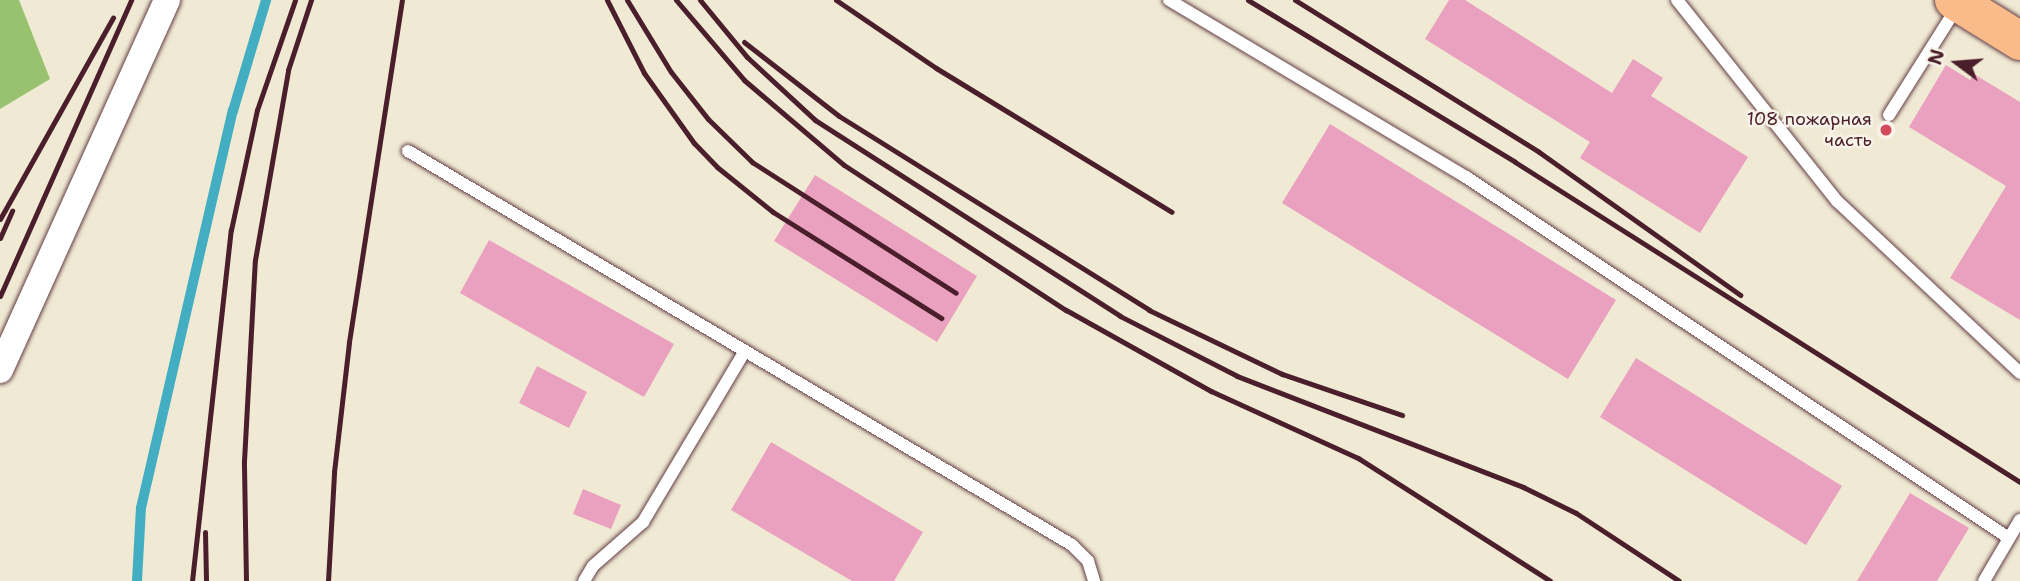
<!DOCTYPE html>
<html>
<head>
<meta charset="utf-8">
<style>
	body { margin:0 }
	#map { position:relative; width:2020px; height:581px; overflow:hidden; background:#f0ead4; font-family:"Shantell Sans",sans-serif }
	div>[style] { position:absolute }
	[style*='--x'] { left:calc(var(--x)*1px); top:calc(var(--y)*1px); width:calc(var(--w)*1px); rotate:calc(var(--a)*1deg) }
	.green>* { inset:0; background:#98c26f }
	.stream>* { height:10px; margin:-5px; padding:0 5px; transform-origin:5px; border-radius:5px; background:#43adc2 }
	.building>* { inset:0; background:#eaa1bf }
	.roads { filter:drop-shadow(0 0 2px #633d44) drop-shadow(0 0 2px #633d44) }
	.lane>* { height:12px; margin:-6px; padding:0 6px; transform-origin:6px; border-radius:6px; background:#fff }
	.street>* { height:26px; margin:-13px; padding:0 13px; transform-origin:13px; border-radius:13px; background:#fff }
	.primary>* { height:38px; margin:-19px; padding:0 19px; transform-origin:19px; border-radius:19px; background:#fabb8b }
	.rail>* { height:5px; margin:-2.5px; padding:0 2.5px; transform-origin:2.5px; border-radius:2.5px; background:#4a1f2b }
	.dots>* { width:19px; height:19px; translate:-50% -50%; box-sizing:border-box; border:4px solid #f7f3e8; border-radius:50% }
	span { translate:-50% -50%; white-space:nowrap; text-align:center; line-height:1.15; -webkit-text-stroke:5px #f7f3e8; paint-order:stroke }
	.poi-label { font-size:18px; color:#4a1f2b }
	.right { translate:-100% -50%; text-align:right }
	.north { position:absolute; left:1922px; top:28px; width:70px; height:70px; -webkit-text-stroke:5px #f7f3e8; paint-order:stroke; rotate:286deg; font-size:19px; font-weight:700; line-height:28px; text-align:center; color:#4a1f2b }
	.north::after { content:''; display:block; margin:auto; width:24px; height:32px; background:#4a1f2b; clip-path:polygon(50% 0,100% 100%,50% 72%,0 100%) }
</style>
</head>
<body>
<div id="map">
	<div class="green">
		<div style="clip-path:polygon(0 0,19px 0,50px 79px,0 109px)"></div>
	</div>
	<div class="stream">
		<div style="--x:137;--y:581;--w:73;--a:-86.9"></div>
		<div style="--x:141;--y:508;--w:408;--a:-77"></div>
		<div style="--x:233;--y:111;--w:116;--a:-73.4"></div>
	</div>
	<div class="building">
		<div style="clip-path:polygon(1449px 0,1465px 0,1612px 93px,1633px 59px,1663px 78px,1651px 96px,1748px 157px,1700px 233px,1580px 158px,1590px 142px,1425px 39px)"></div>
		<div style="clip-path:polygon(1946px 65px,1970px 80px,1974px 74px,2020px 102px,2020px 320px,1950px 278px,2006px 186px,1909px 127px)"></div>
		<div style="clip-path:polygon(1330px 124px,1616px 300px,1568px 379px,1282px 203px)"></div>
		<div style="clip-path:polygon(815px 175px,977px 276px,937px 342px,774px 241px)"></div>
		<div style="clip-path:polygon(489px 240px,674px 344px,644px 397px,460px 293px)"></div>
		<div style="clip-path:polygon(1636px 358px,1842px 486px,1806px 545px,1600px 417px)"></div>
		<div style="clip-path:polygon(537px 366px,587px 392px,569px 428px,519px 403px)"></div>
		<div style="clip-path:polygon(771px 442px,923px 532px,894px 581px,852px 581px,731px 510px)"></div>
		<div style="clip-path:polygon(583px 489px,621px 505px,611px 529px,573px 514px)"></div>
		<div style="clip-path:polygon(1910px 493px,1969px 528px,1937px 581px,1857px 581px)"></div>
	</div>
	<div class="roads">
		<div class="lane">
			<div style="--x:1169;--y:0;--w:346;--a:30.8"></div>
			<div style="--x:1466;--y:177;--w:652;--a:33.62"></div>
			<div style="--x:1677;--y:0;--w:257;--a:51.5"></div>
			<div style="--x:1837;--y:201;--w:251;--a:43.2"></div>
			<div style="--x:1889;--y:115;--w:128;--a:-57.8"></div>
			<div style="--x:408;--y:151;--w:772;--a:30.68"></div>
			<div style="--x:1072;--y:545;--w:23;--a:45"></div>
			<div style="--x:1088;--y:561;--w:21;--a:73"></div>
			<div style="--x:584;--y:581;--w:17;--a:-59"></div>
			<div style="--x:593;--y:566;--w:67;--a:-41.3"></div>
			<div style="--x:643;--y:522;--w:199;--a:-59.2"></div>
			<div style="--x:1984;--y:581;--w:71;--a:-59.5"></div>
		</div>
		<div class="street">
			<div style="--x:0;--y:370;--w:406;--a:-65.7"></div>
		</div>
		<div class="primary">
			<div style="--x:1954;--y:0;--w:78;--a:31.8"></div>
		</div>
	</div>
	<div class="rail">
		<div style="--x:607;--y:0;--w:82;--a:63.1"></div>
		<div style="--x:644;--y:73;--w:86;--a:54.5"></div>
		<div style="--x:694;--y:143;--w:33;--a:46"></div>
		<div style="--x:717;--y:167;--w:72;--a:38.8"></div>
		<div style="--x:773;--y:212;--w:199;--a:32.2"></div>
		<div style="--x:627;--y:0;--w:84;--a:58.6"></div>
		<div style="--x:671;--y:72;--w:60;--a:51.8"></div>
		<div style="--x:708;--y:119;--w:62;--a:44.3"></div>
		<div style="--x:752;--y:162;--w:242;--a:32.7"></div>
		<div style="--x:676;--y:0;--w:105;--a:49.6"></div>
		<div style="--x:744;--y:80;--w:131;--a:40.4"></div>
		<div style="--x:844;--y:165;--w:265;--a:33.2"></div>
		<div style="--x:1066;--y:310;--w:166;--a:29.2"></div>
		<div style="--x:1211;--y:391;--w:162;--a:24.5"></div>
		<div style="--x:1358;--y:458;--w:228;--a:32.6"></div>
		<div style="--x:700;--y:0;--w:74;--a:50.5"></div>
		<div style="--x:747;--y:57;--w:93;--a:42.8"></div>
		<div style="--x:815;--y:120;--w:363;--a:32.7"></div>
		<div style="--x:1120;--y:316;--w:131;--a:27.1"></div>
		<div style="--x:1237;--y:376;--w:307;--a:21.2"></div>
		<div style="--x:1523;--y:487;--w:59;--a:26.1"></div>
		<div style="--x:1576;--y:513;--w:123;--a:33.4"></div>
		<div style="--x:836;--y:0;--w:121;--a:34.2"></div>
		<div style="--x:936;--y:68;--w:276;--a:31.4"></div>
		<div style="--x:1248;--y:0;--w:312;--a:31.2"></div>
		<div style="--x:1515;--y:162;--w:598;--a:32.36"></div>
		<div style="--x:1295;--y:0;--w:287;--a:31.9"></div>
		<div style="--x:1539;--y:152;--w:247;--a:35.4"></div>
		<div style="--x:744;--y:42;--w:120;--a:37.9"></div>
		<div style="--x:839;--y:116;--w:366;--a:32"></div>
		<div style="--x:1149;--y:310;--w:148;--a:25.7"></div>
		<div style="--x:1282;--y:374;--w:127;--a:18.9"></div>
		<div style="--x:0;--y:219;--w:231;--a:-60.7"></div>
		<div style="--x:0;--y:238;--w:30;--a:-66"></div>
		<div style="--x:0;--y:296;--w:324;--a:-66.1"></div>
		<div style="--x:205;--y:532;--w:49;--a:88.8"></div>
		<div style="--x:192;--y:581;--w:353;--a:-83.7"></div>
		<div style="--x:231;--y:230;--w:123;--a:-77.8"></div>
		<div style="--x:257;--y:110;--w:116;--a:-70.9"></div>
		<div style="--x:246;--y:581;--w:120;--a:-91"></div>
		<div style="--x:244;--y:461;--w:201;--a:-86.9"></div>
		<div style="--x:255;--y:260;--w:193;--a:-80.1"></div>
		<div style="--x:288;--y:70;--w:74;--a:-71.8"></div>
		<div style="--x:328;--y:581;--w:109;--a:-86.8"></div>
		<div style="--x:334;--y:472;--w:131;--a:-83.4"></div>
		<div style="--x:349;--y:342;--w:346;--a:-81.2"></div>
	</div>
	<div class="dots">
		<div style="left:1886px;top:130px;background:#d1495b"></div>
	</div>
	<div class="poi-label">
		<span class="right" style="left:1872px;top:130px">108 пожарная<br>часть</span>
	</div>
	<div class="north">N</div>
</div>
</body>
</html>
